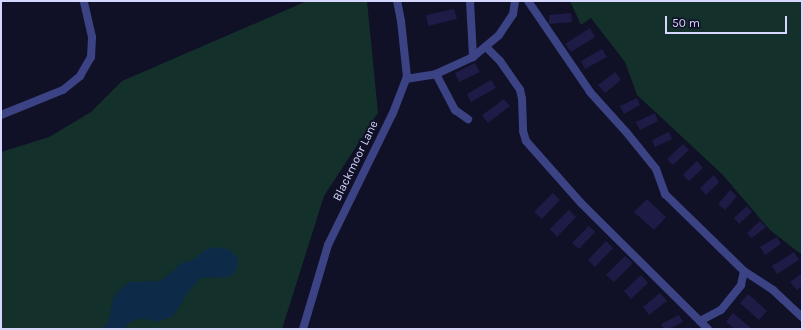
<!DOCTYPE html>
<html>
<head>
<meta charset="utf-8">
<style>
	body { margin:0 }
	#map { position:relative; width:803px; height:330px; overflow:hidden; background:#101026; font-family:Karla,sans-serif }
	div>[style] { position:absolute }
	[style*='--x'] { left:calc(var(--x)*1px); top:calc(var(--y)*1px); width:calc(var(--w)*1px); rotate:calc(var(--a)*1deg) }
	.green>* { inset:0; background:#13302b }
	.water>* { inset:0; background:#0d2b48 }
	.building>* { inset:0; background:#1e1c47 }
	.lane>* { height:8px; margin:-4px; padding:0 4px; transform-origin:4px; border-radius:4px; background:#3b4385 }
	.street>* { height:8px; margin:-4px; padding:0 4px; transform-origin:4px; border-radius:4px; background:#3b4385 }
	span { translate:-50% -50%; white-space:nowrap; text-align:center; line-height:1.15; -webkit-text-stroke:4px #101026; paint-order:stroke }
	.street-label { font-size:12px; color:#d5d7fe }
	.frame { position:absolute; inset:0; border:2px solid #d5d7fe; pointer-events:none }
	.scale { position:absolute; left:665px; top:16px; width:122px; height:18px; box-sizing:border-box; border:2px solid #d5d7fe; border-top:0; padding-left:5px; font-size:12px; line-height:14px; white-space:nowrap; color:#d5d7fe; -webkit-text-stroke:3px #101026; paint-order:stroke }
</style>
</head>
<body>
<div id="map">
	<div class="green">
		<div style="clip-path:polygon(307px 1px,367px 1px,378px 113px,324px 196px,282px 329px,1px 329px,1px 152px,49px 137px,91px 112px,122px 81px)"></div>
		<div style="clip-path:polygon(570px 1px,802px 1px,802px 255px,770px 230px,722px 174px,637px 95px,625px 62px,591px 18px,581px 25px)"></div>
	</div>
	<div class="water">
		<div style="clip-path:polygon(213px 247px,228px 249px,238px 258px,237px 269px,230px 277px,200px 278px,189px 291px,173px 316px,157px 322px,141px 318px,128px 323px,124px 329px,102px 329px,108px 322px,114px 296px,129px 282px,161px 281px,182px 263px,193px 260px,204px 251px)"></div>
	</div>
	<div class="building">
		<div style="clip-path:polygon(454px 9px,457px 19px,428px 26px,426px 15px)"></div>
		<div style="clip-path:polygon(571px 13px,572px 22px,549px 24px,549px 15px)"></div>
		<div style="clip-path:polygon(590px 28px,595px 37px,571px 52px,565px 44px)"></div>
		<div style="clip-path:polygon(602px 49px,607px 57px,585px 69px,581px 61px)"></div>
		<div style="clip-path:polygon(475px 63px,480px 72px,459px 82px,455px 73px)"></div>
		<div style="clip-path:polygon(615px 72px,621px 80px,605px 93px,598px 85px)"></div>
		<div style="clip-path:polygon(491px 80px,496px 88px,471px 102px,467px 94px)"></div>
		<div style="clip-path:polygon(637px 98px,640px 105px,624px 114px,620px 106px)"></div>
		<div style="clip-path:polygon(504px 99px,510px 106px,488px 123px,482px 115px)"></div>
		<div style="clip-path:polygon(655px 113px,658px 121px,640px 130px,636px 122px)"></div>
		<div style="clip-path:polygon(669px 132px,672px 139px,655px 147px,652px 140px)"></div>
		<div style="clip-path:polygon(683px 144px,689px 150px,673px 165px,667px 159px)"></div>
		<div style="clip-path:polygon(697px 161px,703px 168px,689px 181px,683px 175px)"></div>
		<div style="clip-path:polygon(714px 175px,719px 182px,706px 195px,700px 188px)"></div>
		<div style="clip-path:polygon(730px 190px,737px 196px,725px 210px,718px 204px)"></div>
		<div style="clip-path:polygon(553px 193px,560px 200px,542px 219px,534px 212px)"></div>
		<div style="clip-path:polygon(647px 199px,666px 217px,654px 230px,634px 212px)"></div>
		<div style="clip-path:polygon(747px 206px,752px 212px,739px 224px,734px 218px)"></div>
		<div style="clip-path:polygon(569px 210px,576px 217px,557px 237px,550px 229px)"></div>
		<div style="clip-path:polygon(760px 221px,766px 227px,752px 238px,747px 233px)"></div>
		<div style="clip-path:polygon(589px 226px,595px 232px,579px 249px,572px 243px)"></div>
		<div style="clip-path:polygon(777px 237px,781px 244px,765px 255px,760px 247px)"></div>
		<div style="clip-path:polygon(606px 241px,613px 248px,595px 267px,588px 260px)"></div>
		<div style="clip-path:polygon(794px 252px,799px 260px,777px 274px,772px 266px)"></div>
		<div style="clip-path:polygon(625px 256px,633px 263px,614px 282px,606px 275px)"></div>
		<div style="clip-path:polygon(802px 273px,802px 286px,797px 290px,790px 282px)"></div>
		<div style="clip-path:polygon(641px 275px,648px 283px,631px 299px,624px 291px)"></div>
		<div style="clip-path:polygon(660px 293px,667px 301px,649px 315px,643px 307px)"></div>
		<div style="clip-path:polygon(748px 294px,767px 311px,759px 320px,740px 303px)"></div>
		<div style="clip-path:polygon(733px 313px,752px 329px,735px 329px,726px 322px)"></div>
		<div style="clip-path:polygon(679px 315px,683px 322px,669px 329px,664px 329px,661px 324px)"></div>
	</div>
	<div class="lane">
		<div style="--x:470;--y:1;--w:56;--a:86.9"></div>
		<div style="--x:528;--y:1;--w:110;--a:55.7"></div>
		<div style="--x:590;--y:92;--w:55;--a:47.9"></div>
		<div style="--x:627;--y:133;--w:46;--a:51.1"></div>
		<div style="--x:656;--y:169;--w:27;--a:70"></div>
		<div style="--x:665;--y:194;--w:110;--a:44.3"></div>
		<div style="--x:744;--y:271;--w:35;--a:33"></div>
		<div style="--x:773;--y:290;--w:40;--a:43"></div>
		<div style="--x:486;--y:47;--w:20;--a:45"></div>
		<div style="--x:500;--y:61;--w:35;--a:55"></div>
		<div style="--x:520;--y:90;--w:9;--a:77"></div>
		<div style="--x:522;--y:99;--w:32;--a:88"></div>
		<div style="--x:523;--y:131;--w:10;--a:73"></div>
		<div style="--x:526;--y:141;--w:83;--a:48.4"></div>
		<div style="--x:581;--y:203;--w:179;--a:44.8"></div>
		<div style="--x:436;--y:74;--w:41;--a:-24.7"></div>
		<div style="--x:473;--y:57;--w:34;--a:-40"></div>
		<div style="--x:499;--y:35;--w:25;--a:-56"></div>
		<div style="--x:513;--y:14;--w:13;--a:-81"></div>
		<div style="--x:406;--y:79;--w:30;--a:-9"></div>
		<div style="--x:436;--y:74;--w:41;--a:62.2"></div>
		<div style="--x:455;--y:110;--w:16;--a:35"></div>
		<div style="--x:1;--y:115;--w:67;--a:-22"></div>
		<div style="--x:63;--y:90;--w:22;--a:-39"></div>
		<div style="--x:80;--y:76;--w:22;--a:-60"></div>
		<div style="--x:91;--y:57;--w:20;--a:-87"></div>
		<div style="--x:92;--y:37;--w:37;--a:-103"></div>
		<div style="--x:700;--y:321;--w:24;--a:-28"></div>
		<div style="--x:721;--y:310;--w:32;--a:-51"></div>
		<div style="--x:741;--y:285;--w:14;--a:-78"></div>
	</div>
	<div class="street">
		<div style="--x:303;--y:329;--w:88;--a:-73.4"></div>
		<div style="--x:328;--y:245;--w:147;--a:-63.8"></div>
		<div style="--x:393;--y:113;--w:39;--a:-69"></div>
		<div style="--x:407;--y:77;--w:56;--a:-96.1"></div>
		<div style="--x:401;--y:21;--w:20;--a:-101"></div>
	</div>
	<div class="street-label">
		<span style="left:356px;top:161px;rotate:-64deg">Blackmoor Lane</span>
	</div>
	<div class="frame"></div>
	<div class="scale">50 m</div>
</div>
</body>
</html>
